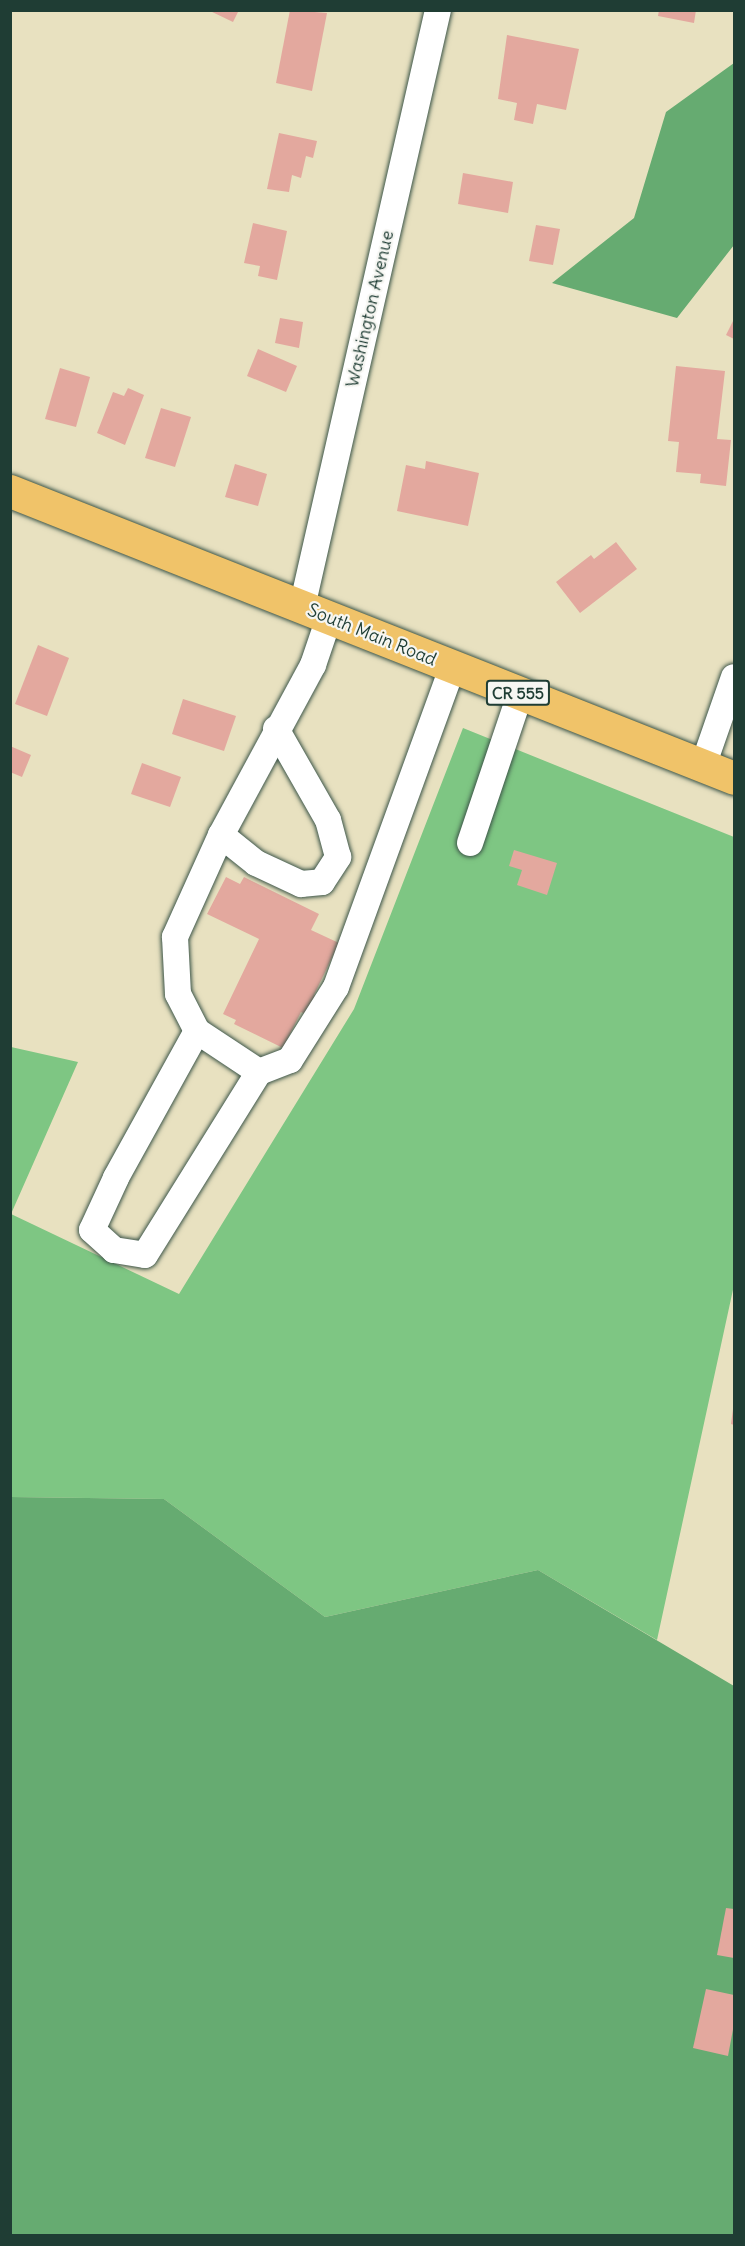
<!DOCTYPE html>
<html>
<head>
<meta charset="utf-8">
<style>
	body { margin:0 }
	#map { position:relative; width:745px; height:2246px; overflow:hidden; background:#e8e1c0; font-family:Delius,sans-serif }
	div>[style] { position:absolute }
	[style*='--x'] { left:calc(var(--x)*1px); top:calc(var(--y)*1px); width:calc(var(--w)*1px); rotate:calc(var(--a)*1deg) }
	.green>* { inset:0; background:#7ec683 }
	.forest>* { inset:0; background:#66ab71 }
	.building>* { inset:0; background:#e3a89e }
	.roads { filter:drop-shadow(0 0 2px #3d5649) drop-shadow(0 0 2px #3d5649) }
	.minor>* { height:26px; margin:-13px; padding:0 13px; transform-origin:13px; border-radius:13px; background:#fff }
	.major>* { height:33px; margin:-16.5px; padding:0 16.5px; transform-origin:16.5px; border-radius:16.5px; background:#f0c369 }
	span { translate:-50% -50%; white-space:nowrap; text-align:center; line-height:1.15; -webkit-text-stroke:4.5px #f6f6f2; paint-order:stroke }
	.shield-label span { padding:2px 4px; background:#f6f6f2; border:2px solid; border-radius:4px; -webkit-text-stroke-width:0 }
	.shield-label { font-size:16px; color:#1f3d34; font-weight:700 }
	.street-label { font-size:18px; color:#1f3d34 }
	.frame { position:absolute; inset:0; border:12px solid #1f3d34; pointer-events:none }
</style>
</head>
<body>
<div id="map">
	<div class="green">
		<div style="clip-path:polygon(463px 728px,734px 837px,734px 1285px,657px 1640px,538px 1570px,325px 1617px,164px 1499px,11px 1497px,11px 1047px,78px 1062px,11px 1214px,179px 1294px,354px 1009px)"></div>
	</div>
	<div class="forest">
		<div style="clip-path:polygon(734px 63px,734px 245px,677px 318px,552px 283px,634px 218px,666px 112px)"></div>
		<div style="clip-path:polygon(11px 1497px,164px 1499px,325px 1617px,538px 1570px,734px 1686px,734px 2235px,11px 2236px)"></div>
	</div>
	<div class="building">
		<div style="clip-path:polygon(208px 10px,239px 10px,233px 22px)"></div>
		<div style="clip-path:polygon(290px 10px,327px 13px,312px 91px,276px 83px)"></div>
		<div style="clip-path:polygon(659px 10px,696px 10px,694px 23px,658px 16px)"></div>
		<div style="clip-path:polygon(507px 35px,579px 49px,566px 110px,537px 104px,533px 124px,514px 120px,517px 103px,498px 99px)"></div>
		<div style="clip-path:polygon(279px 133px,317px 141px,313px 158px,306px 156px,301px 178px,292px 175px,289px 192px,267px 189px)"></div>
		<div style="clip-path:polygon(463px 173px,513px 182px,508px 213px,458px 204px)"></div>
		<div style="clip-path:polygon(253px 223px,287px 231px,277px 280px,258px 276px,260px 266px,244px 263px)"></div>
		<div style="clip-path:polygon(536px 225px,560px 229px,553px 265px,529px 261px)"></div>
		<div style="clip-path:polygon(280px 318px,303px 322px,299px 348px,275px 343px)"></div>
		<div style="clip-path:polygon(734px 319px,734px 339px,726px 335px)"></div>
		<div style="clip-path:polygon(258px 349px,297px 366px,286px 392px,247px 376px)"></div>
		<div style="clip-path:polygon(676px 366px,725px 371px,717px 439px,731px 440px,726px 486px,700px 483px,701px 474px,676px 472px,679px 442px,668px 441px)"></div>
		<div style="clip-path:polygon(60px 368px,90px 377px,76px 427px,45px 419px)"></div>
		<div style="clip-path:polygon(128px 388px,144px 395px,125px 445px,97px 433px,113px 392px,124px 396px)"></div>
		<div style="clip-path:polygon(161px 408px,191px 417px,175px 467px,145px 458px)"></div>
		<div style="clip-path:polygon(426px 461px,479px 473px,468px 526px,397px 511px,406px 465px,425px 469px)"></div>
		<div style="clip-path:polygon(235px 464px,267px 474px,258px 506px,225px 497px)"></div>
		<div style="clip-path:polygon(616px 542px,637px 569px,580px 613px,556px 582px,591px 555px,594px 559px)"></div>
		<div style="clip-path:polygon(38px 645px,69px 658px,47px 716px,15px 704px)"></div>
		<div style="clip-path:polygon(183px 699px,236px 716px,224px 751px,172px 734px)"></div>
		<div style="clip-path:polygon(10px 746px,31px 755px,22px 777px,10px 772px)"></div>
		<div style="clip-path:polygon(142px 763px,181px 777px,170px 807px,131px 794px)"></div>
		<div style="clip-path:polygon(514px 850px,557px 863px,547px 895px,517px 885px,522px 870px,509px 866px)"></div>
		<div style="clip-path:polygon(226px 877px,240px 884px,244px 877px,319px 914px,311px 930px,339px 943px,314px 995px,324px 1000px,315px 1019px,301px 1012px,283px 1048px,234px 1024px,236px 1020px,223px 1014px,259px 939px,207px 914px)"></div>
		<div style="clip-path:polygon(733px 1409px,734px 1409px,734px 1425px,731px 1424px)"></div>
		<div style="clip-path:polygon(726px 1908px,734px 1909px,734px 1958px,717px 1955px)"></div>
		<div style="clip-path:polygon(706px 1989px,734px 1995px,734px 2024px,728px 2056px,693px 2048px)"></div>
	</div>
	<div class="roads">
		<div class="minor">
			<div style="--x:302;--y:607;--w:612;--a:-77.17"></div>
			<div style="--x:329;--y:618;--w:50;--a:108.8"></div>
			<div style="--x:313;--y:665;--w:193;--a:118.4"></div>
			<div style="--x:221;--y:835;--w:112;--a:114.3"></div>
			<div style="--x:175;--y:937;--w:57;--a:87"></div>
			<div style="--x:178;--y:994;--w:42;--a:62.8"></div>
			<div style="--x:197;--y:1031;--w:168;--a:118.9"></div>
			<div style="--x:116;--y:1178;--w:57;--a:114.8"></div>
			<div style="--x:92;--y:1230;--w:30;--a:42"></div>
			<div style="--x:114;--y:1250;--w:31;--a:9"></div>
			<div style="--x:145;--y:1255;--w:216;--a:-58.1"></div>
			<div style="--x:259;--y:1072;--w:33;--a:-21"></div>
			<div style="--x:290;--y:1060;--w:86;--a:-57.8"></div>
			<div style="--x:336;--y:987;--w:339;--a:-70"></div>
			<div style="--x:703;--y:766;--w:94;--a:-70.8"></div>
			<div style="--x:221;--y:835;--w:45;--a:38.7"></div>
			<div style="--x:256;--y:863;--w:50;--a:25"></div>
			<div style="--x:301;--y:884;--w:21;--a:-5"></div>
			<div style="--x:322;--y:882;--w:30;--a:-57"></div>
			<div style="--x:338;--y:857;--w:38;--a:-105"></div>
			<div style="--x:328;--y:820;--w:105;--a:-119.7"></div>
			<div style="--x:470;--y:843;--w:157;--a:-71.4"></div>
			<div style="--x:197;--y:1031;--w:74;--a:33.5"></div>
		</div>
		<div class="major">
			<div style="--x:10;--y:491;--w:779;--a:21.62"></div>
		</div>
	</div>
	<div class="shield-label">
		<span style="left:518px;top:693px">CR 555</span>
	</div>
	<div class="street-label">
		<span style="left:370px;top:309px;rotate:-77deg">Washington Avenue</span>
		<span style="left:372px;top:635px;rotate:22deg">South Main Road</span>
	</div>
	<div class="frame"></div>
</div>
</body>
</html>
